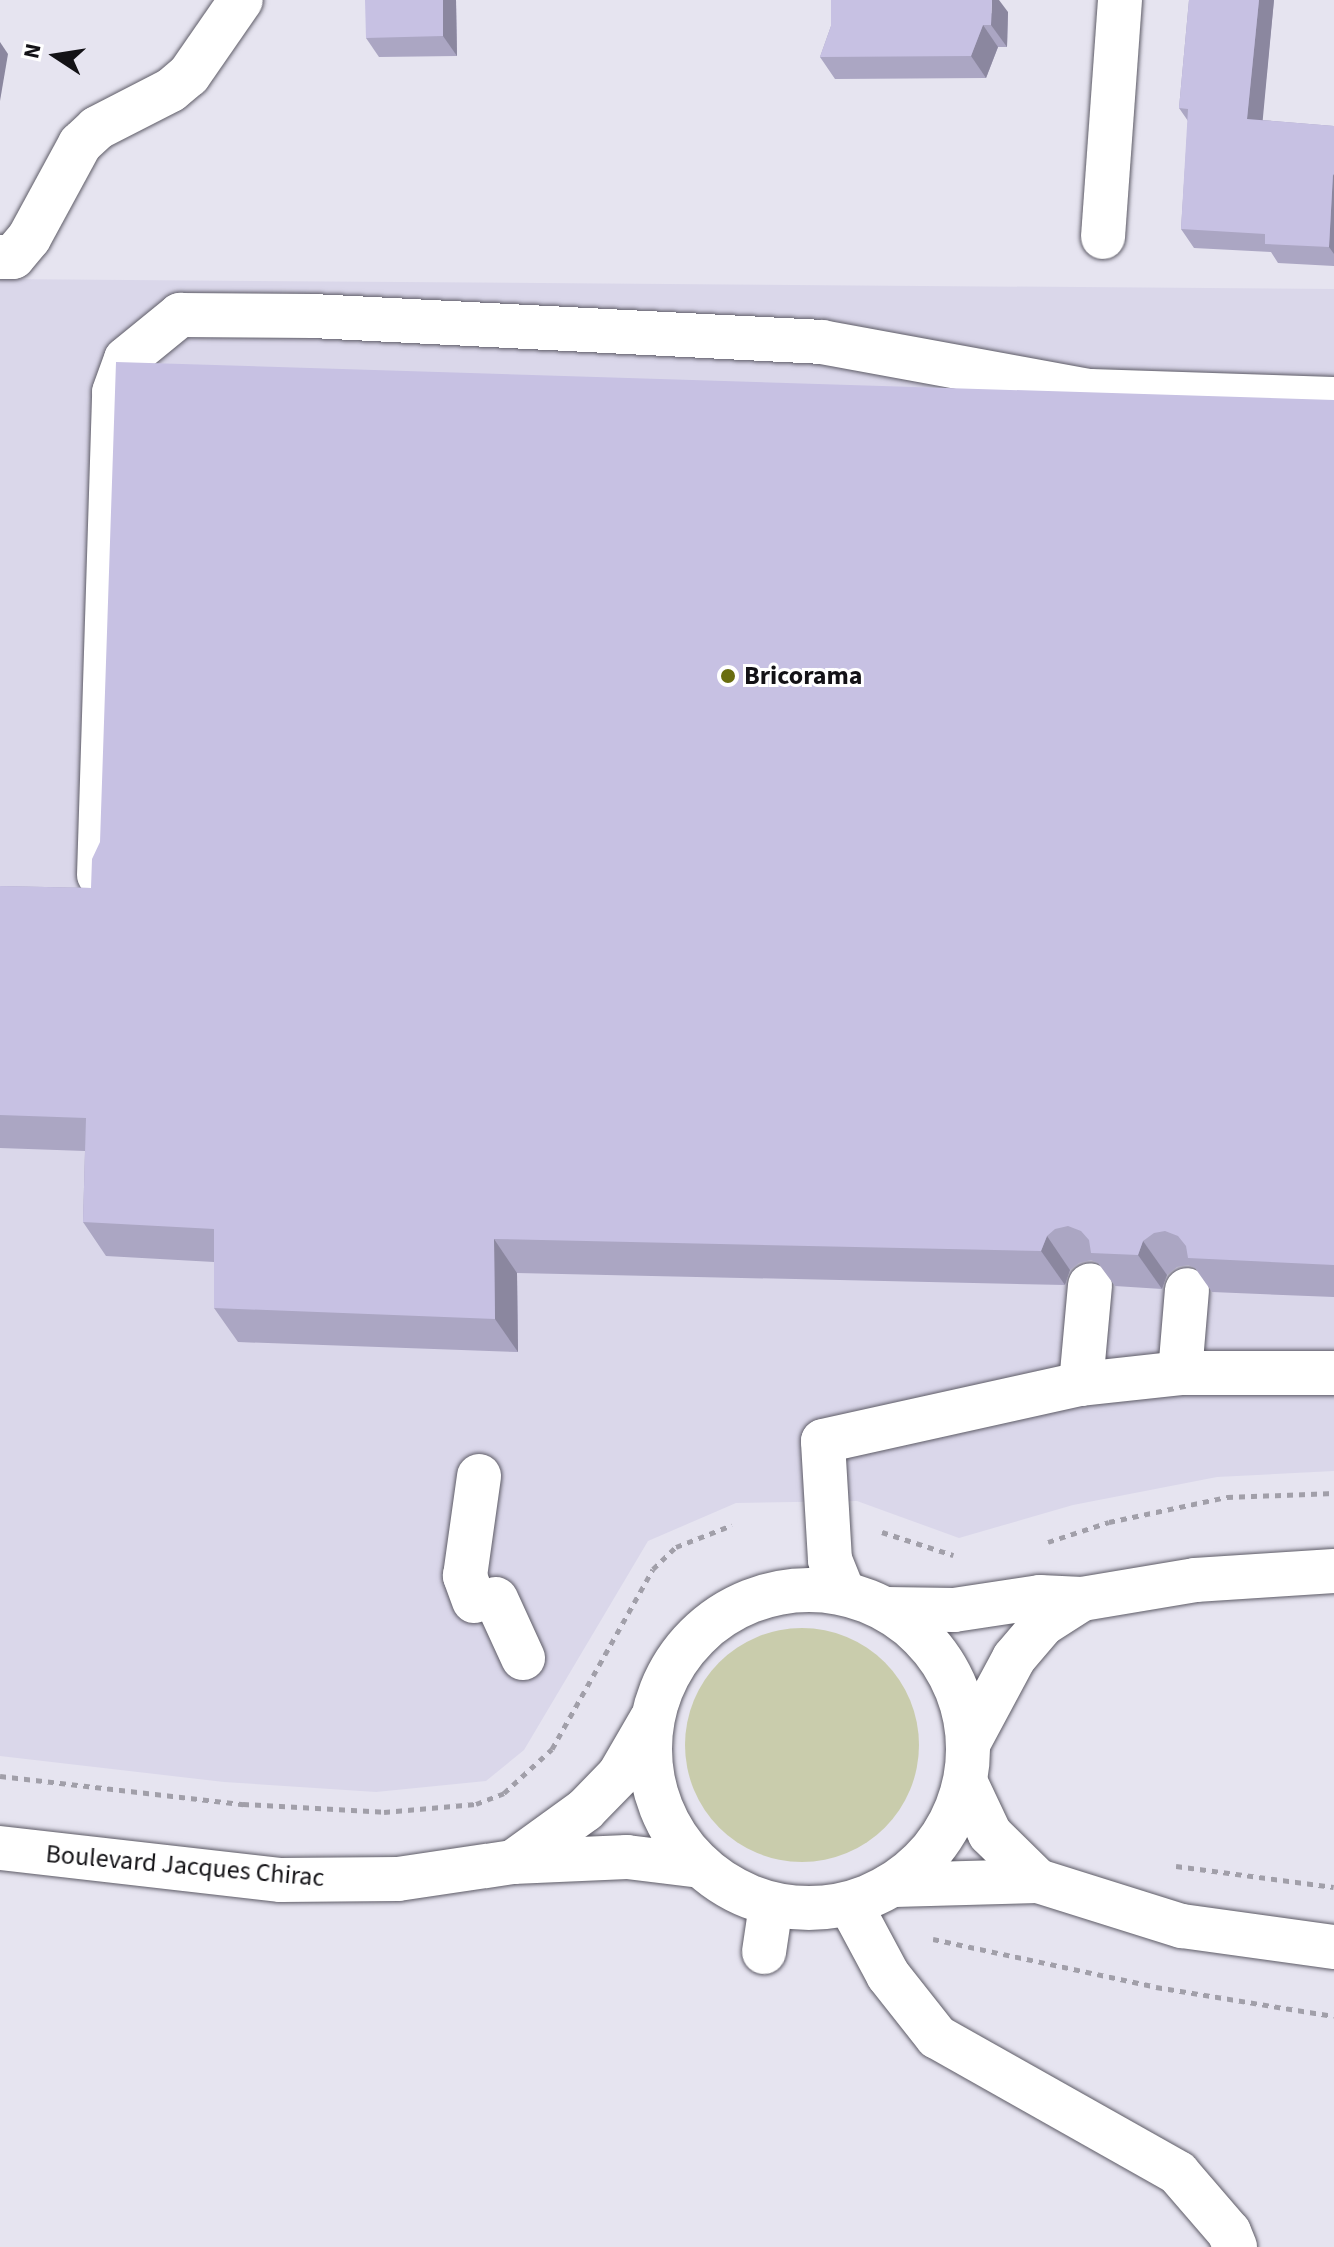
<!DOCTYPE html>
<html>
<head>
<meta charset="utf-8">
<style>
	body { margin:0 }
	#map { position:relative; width:1334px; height:2247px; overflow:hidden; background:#e6e4f0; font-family:"Source Sans 3",sans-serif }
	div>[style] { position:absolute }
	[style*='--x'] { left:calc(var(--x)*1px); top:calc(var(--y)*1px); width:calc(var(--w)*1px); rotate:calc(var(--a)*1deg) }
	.built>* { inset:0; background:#dad7ea }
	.green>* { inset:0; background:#c9ccac }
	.round { border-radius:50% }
	.path>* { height:5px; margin-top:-2.5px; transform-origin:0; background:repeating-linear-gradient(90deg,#a19fa9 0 6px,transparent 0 12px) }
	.roads { filter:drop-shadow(0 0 2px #5d5b66) drop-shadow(0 0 2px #5d5b66) }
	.minor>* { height:44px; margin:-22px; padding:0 22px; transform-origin:22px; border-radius:22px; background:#fff }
	.major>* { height:44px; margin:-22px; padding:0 22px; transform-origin:22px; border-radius:22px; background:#fff }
	.major>.ring { margin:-22px; padding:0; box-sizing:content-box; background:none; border:44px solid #fff; border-radius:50% }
	.wall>* { inset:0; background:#aba6c3 }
	.shaded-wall>* { inset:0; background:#8b879f }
	.building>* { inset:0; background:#c7c1e3 }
	.dots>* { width:22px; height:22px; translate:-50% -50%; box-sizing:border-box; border:4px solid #fff; border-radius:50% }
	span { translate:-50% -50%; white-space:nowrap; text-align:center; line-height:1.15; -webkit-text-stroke:6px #fff; paint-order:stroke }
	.poi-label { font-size:26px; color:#131216; font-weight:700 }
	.left { translate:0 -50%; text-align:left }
	.street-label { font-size:26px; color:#131216 }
	.north { position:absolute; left:16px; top:16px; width:80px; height:80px; -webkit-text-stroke:6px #fff; paint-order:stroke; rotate:282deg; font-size:22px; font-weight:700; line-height:32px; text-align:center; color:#131216 }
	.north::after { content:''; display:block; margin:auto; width:28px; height:36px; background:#131216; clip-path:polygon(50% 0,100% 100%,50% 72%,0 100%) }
</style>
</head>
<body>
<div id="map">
	<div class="built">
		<div style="clip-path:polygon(0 279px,1334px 289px,1334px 1471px,1217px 1477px,1073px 1505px,959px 1538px,857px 1501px,736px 1503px,648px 1541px,524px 1750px,486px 1781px,376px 1792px,224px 1782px,0 1756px)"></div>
	</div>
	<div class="green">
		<div class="round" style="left:685px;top:1628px;width:234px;height:234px"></div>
	</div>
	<div class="path">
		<div style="--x:882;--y:1532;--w:75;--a:17.9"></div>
		<div style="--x:1048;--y:1542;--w:64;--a:-18.2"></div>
		<div style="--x:1109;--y:1522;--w:121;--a:-12"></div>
		<div style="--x:1227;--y:1497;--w:107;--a:-2.1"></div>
		<div style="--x:0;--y:1776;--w:245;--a:6.6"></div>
		<div style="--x:243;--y:1804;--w:141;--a:3.2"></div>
		<div style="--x:384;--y:1812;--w:92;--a:-5"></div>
		<div style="--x:476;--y:1804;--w:30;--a:-21"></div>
		<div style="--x:504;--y:1793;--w:65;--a:-42.5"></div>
		<div style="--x:552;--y:1749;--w:206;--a:-60.7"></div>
		<div style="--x:653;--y:1569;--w:32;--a:-44"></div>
		<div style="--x:676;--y:1547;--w:60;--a:-21.4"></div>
		<div style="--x:1176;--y:1866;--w:159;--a:7.6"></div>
		<div style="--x:933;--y:1939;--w:228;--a:12.1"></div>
		<div style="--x:1156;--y:1987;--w:180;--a:9.3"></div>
	</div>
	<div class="roads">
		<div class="minor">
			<div style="--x:1103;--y:237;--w:238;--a:-85.9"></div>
			<div style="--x:0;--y:257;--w:13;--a:0"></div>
			<div style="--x:13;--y:257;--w:25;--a:-50"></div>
			<div style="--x:29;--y:238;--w:107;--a:-61.5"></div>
			<div style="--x:80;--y:144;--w:23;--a:-43"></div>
			<div style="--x:97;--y:128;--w:83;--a:-27.2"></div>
			<div style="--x:171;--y:90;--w:23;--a:-40"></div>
			<div style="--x:189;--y:75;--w:91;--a:-55.3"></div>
			<div style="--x:99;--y:875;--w:483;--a:-88.2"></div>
			<div style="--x:114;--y:392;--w:35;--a:-70"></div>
			<div style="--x:126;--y:359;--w:70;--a:-39.2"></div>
			<div style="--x:180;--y:315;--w:133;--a:0.4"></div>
			<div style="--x:313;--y:316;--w:510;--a:2.92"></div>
			<div style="--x:822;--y:342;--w:272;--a:10.4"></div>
			<div style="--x:1090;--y:391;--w:244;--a:1.9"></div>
			<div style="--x:1180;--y:1373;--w:83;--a:-85.2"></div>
			<div style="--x:1081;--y:1384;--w:99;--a:-84.8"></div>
			<div style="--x:843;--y:1592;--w:35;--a:-112"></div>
			<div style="--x:830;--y:1560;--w:119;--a:-93.4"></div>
			<div style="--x:823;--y:1441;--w:264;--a:-12.5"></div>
			<div style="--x:1081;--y:1384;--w:100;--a:-6.3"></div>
			<div style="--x:1180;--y:1373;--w:154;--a:0"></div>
			<div style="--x:496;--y:1599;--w:65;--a:65.4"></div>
			<div style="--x:474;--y:1601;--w:27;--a:-110"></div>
			<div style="--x:465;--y:1576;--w:101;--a:-82"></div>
			<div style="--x:887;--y:1609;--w:67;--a:0.9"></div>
			<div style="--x:954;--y:1610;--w:87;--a:-8.6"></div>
			<div style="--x:1040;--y:1597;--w:42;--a:2.7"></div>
			<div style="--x:1082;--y:1599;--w:115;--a:-9.5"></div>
			<div style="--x:1195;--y:1580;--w:139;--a:-3.7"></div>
			<div style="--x:969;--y:1742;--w:95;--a:-61.8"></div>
			<div style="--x:1014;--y:1658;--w:45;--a:-49.5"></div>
			<div style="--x:1043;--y:1624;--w:46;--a:-32.7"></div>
			<div style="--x:850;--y:1904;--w:81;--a:61.8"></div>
			<div style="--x:888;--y:1975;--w:79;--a:51.7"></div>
			<div style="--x:937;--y:2037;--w:277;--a:29.4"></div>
			<div style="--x:1178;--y:2173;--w:78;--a:49.2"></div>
			<div style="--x:1229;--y:2232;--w:16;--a:68"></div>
			<div style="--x:764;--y:1952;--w:48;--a:-81.5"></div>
		</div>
		<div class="major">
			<div class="ring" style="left:650px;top:1590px;width:274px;height:274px"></div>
			<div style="--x:966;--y:1783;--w:56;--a:64.8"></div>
			<div style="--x:990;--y:1834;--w:67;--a:44.4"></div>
			<div style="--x:0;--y:1848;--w:283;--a:6.5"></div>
			<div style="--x:281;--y:1880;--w:117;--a:-0.5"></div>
			<div style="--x:398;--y:1879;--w:116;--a:-8.4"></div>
			<div style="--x:513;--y:1862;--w:114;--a:-2.5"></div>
			<div style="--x:627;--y:1857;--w:74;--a:7"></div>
			<div style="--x:513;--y:1862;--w:89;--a:-35.8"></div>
			<div style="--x:585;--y:1810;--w:49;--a:-45.8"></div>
			<div style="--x:619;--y:1775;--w:64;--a:-59.8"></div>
			<div style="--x:894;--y:1885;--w:144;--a:-1.6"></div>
			<div style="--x:1038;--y:1881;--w:151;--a:17.4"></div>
			<div style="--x:1182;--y:1926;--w:153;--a:7.9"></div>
		</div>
	</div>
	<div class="wall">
		<div style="clip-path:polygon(456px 0,457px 56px,379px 57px,366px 38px)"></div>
		<div style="clip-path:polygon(1189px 0,1274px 0,1262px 120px,1334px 126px,1334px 266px,1278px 263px,1271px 252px,1194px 248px,1181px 229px,1188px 121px,1179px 108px)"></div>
		<div style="clip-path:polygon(1008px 12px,1007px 47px,998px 47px,986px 78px,835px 79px,820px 57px,831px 26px)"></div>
		<div style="clip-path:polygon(1334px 400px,1334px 1297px,1212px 1292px,1195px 1268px,1188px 1265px,1177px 1267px,1167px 1275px,1162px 1289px,1115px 1286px,1098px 1263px,1091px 1260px,1079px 1263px,1070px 1270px,1065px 1285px,517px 1273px,518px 1352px,238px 1342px,214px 1308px,214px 1262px,106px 1256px,83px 1222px,85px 1151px,0 1148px,0 886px,91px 888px)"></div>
	</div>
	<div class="shaded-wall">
		<div style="clip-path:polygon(443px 0,456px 0,457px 56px,443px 36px)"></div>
		<div style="clip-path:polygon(992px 0,999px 0,1008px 12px,1007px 47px,991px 25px)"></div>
		<div style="clip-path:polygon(1259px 0,1274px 0,1261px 138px,1247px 119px)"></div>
		<div style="clip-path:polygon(983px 25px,998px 47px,986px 78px,971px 56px)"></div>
		<div style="clip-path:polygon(0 42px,8px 54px,0 101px)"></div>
		<div style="clip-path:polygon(1333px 174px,1334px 176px,1334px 254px,1329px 247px)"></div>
		<div style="clip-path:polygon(1047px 1236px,1070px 1270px,1065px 1285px,1041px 1251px)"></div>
		<div style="clip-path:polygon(494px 1239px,517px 1273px,518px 1352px,495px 1319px)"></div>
		<div style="clip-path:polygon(1143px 1241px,1167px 1275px,1162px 1289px,1138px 1255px)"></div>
	</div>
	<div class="building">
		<div style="clip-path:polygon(365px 0,443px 0,443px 36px,366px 38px)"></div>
		<div style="clip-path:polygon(831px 0,992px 0,991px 25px,983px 25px,971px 56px,820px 57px,831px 26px)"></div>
		<div style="clip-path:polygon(1189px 0,1259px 0,1247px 119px,1334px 126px,1334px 175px,1333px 174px,1329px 247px,1265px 244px,1265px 234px,1181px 229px,1188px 109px,1179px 108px)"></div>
		<div style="clip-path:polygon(116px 362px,1334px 400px,1334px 1265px,1188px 1258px,1186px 1246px,1178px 1236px,1165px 1231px,1154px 1233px,1143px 1241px,1138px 1255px,1091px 1253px,1089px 1240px,1081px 1231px,1068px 1226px,1055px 1229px,1047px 1236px,1041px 1251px,494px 1239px,495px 1319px,214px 1308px,214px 1229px,83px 1222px,86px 1118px,0 1115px,0 886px,91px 888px,92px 859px,100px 842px)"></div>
	</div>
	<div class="dots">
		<div style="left:728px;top:676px;background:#696d10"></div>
	</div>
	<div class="poi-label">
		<span class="left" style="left:744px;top:676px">Bricorama</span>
	</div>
	<div class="street-label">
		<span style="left:185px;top:1866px;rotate:5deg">Boulevard Jacques Chirac</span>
	</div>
	<div class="north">N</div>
</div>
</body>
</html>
